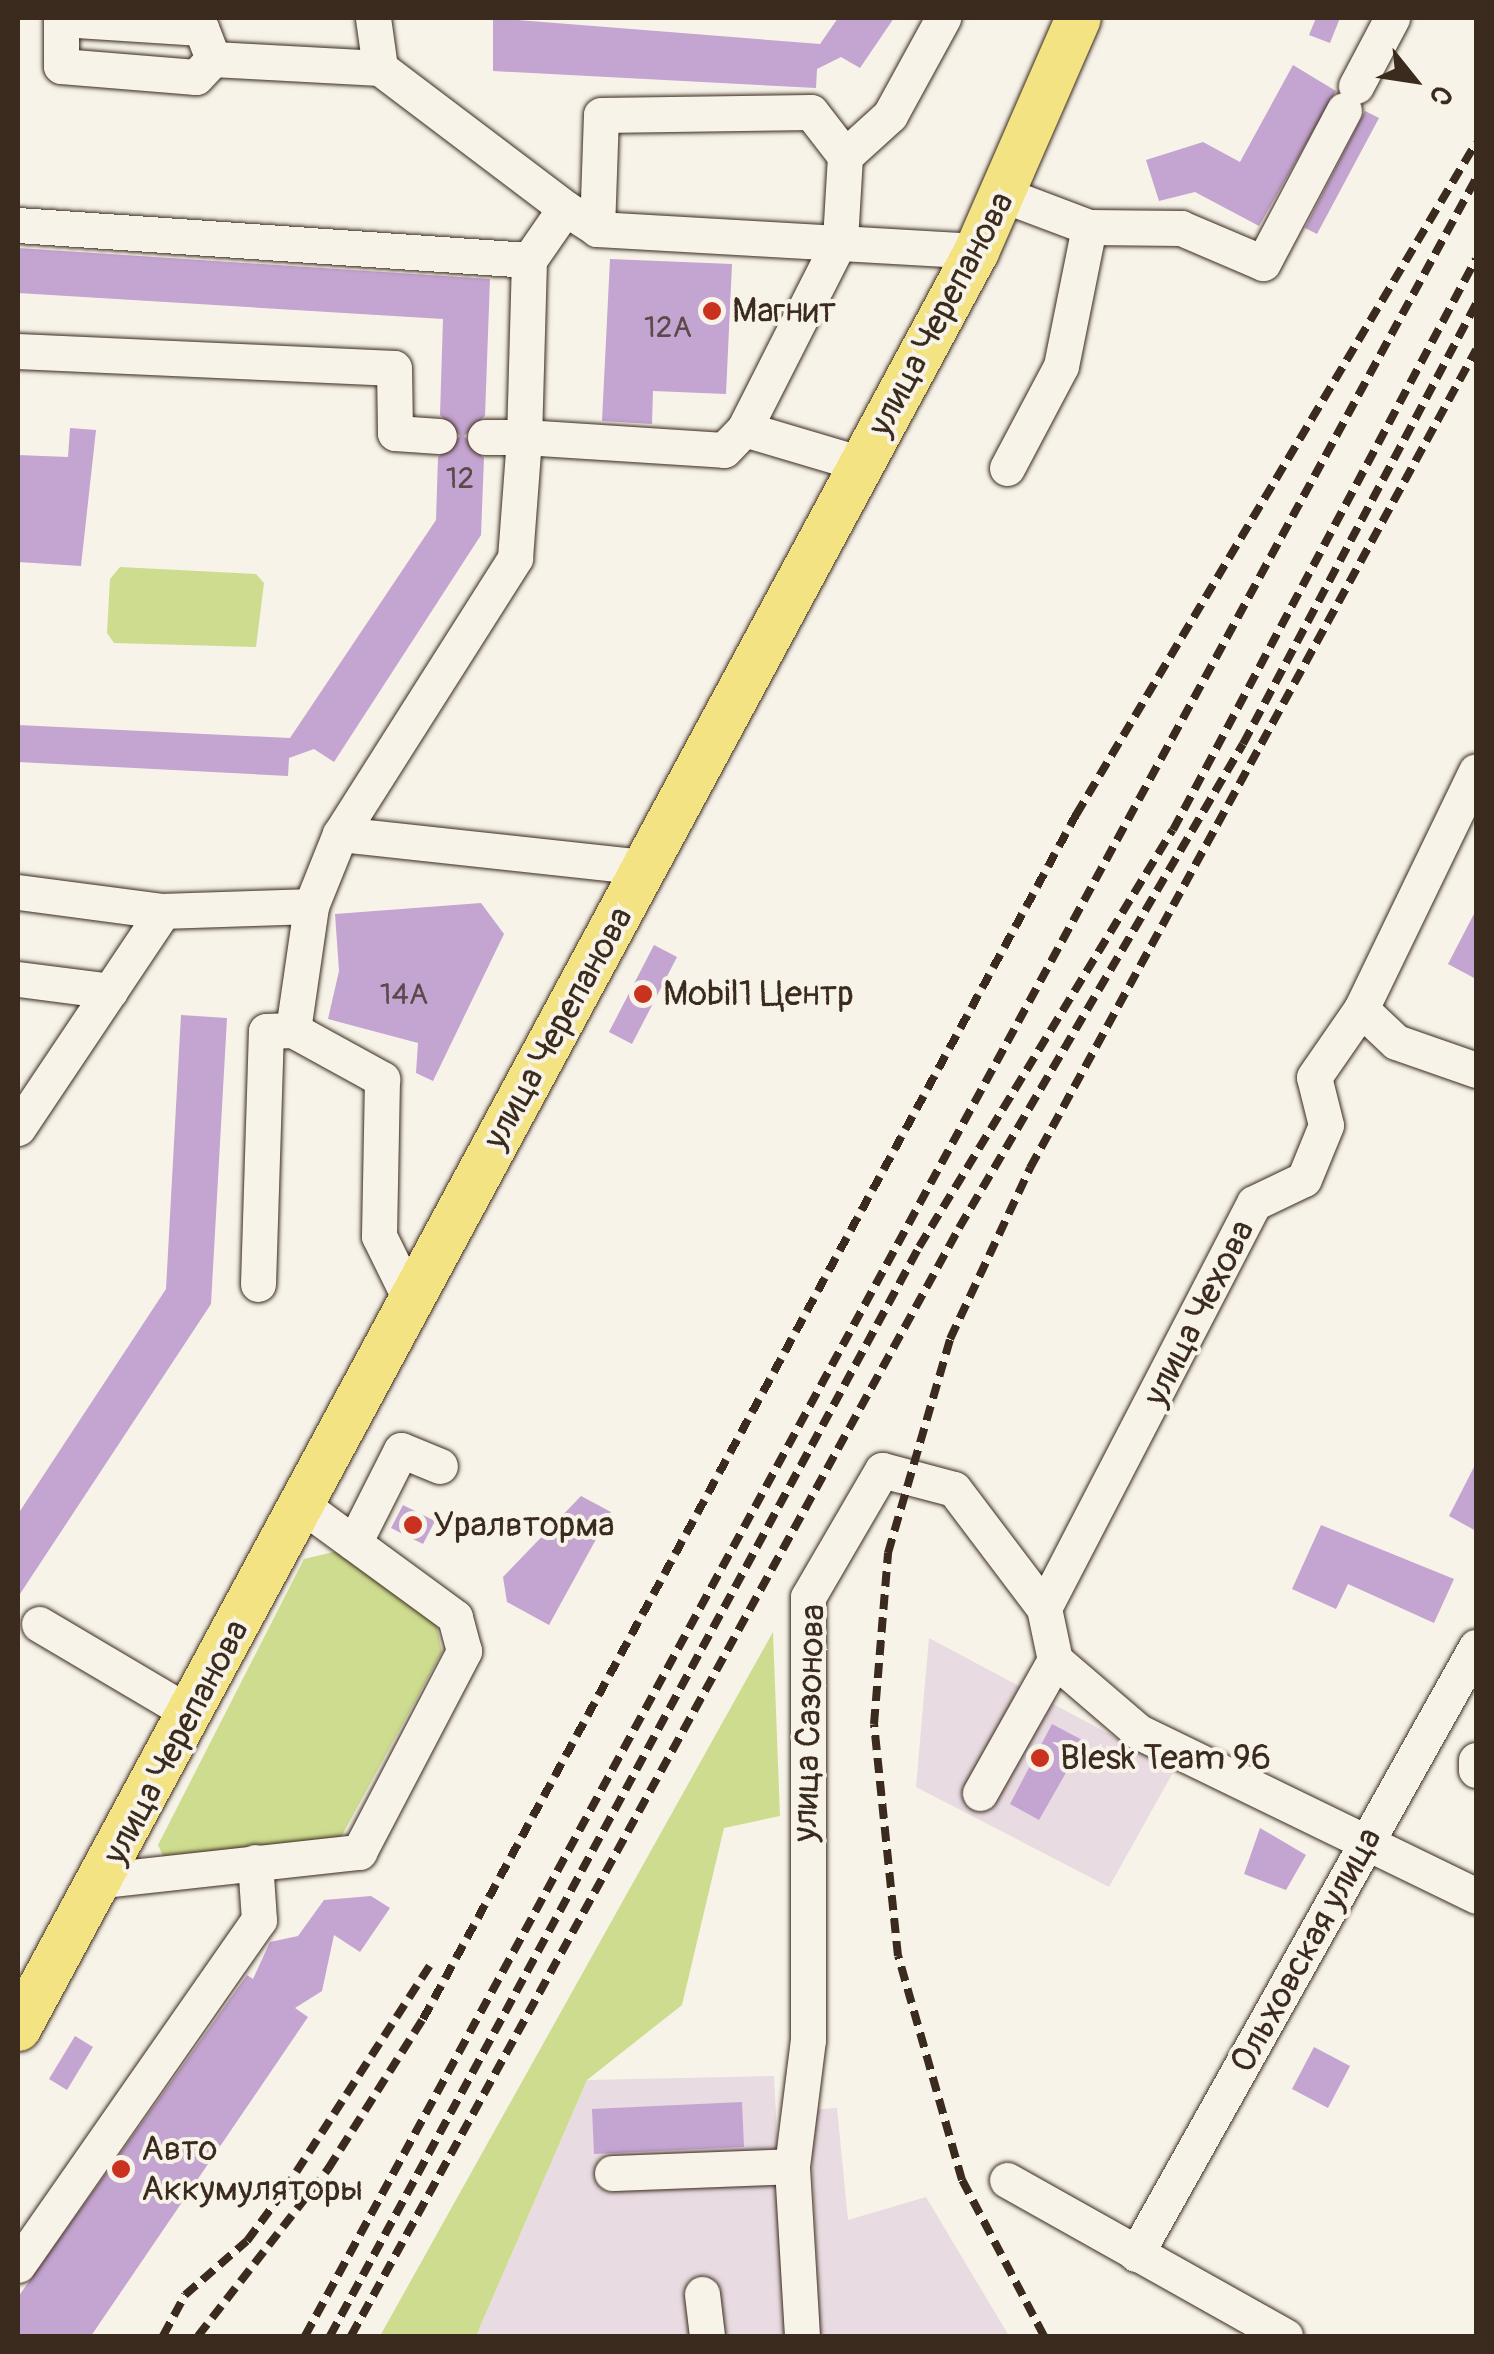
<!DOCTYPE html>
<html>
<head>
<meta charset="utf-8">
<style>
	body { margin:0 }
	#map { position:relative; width:1494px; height:2354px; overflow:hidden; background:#f7f3e8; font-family:Pangolin,sans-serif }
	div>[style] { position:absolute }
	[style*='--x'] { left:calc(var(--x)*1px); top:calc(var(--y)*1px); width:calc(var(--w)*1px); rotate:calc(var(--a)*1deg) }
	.built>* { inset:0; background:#e8dbe1 }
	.green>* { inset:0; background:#cedc90 }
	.building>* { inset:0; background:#c4a4d0 }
	.roads { filter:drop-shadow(0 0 2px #3b2a1e) drop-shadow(0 0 2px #3b2a1e) }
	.minor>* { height:35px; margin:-17.5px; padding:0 17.5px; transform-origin:17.5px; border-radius:17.5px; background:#f7f3e8 }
	.major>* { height:45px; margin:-22.5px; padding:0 22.5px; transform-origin:22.5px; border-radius:22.5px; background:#f4e382 }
	.rail>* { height:8px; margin-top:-4px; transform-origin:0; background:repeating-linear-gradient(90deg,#3b2a1e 0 15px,transparent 0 23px) }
	.dots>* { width:28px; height:28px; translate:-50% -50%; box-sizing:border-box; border:5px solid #f7f3e8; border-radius:50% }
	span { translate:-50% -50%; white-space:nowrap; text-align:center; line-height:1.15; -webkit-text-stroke:8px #f7f3e8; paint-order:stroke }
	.number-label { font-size:30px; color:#5d484a }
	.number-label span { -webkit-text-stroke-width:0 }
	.poi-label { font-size:35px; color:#3b2a1e }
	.left { translate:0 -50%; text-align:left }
	.street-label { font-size:35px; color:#3b2a1e }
	.frame { position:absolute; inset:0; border:20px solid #3b2a1e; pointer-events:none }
	.north { position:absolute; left:1364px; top:30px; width:100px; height:100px; -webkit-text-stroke:8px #f7f3e8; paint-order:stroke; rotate:120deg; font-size:28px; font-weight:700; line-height:40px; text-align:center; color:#3b2a1e }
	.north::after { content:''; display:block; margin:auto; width:35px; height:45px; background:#3b2a1e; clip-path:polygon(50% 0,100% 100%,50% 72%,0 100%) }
</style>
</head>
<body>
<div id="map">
	<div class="built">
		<div style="clip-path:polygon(929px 1638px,1175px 1769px,1109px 1887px,916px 1787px)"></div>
		<div style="clip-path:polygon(774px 2076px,787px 2336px,476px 2336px,587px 2080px)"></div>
		<div style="clip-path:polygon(837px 2108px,848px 2220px,926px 2197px,1009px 2336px,820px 2336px,810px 2110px)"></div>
	</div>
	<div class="green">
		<div style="clip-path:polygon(120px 567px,256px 574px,264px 583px,256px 647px,114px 643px,107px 633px,110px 579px)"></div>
		<div style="clip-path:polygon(342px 1550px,435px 1619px,442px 1652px,340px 1839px,163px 1856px,158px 1845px,304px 1559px)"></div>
		<div style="clip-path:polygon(773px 1632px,780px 1816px,724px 1828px,682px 2005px,587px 2080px,476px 2336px,380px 2336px)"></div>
	</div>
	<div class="building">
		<div style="clip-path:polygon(493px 18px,820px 44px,838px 18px,894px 18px,860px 68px,841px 57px,817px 69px,816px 88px,493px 71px)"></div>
		<div style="clip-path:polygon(1316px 18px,1340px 18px,1330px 43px,1309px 35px)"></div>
		<div style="clip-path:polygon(1293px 65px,1336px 91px,1259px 226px,1195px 192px,1159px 201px,1146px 160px,1203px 142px,1240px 162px)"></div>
		<div style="clip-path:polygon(1365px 111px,1379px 118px,1317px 234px,1305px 228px)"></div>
		<div style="clip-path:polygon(18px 248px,490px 279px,485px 416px,464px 436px,484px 458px,481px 535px,334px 762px,314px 749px,289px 758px,288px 776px,18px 762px,18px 725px,290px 738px,436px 520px,438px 457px,460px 436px,440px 415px,443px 319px,18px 293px)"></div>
		<div style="clip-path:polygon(610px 259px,732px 264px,726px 394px,653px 391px,652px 424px,602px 421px)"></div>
		<div style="clip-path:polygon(70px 428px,96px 430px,81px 566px,18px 562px,18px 455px,68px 457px)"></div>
		<div style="clip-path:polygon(481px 903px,504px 934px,433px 1081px,416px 1073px,418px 1043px,328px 1019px,339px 971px,335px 914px)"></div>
		<div style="clip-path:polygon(1476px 910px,1476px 979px,1448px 964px)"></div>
		<div style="clip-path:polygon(654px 945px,677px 957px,632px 1044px,609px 1032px)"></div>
		<div style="clip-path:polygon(181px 1015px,227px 1018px,211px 1304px,18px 1597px,18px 1514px,166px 1289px)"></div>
		<div style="clip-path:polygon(1476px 1463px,1476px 1531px,1449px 1516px)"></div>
		<div style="clip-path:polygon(581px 1496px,611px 1512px,549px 1625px,507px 1602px,503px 1577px)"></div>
		<div style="clip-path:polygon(403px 1505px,435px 1521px,423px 1544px,391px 1528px)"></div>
		<div style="clip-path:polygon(1321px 1525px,1454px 1579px,1434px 1623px,1348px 1584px,1336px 1609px,1292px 1589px)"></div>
		<div style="clip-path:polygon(1052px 1724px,1084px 1741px,1039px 1820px,1010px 1804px)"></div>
		<div style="clip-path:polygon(1260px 1828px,1306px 1855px,1286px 1890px,1244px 1874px)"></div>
		<div style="clip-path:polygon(371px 1896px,390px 1908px,360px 1952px,334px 1935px,322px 1991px,295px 2008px,308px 2017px,91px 2336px,18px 2336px,18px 2297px,247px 1975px,253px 1979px,270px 1942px,298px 1936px,324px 1900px)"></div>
		<div style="clip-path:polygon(75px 2036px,93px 2047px,67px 2090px,49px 2079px)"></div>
		<div style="clip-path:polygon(1314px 2047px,1350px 2066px,1328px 2108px,1292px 2089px)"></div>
		<div style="clip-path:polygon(742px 2102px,744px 2147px,594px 2154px,592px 2109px)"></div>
	</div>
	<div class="roads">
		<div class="minor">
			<div style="--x:373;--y:18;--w:50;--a:82"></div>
			<div style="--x:380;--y:68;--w:232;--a:37.1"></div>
			<div style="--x:213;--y:59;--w:33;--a:-111"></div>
			<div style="--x:201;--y:28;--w:140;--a:-176.3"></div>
			<div style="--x:61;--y:19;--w:47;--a:90"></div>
			<div style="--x:61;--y:66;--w:135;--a:4.7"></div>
			<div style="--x:196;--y:77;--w:25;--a:-47"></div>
			<div style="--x:213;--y:59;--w:167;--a:3.1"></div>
			<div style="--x:1356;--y:86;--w:77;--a:-62.1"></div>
			<div style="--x:845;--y:156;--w:61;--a:-42.3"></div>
			<div style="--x:890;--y:115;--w:111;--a:-61.3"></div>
			<div style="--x:1004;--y:195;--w:91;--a:20.6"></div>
			<div style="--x:1089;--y:227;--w:92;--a:0.6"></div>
			<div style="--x:1181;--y:228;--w:89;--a:23.1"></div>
			<div style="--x:1263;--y:263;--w:173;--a:-62.1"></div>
			<div style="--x:18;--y:225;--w:512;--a:3.92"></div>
			<div style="--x:529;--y:260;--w:63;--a:-55.3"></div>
			<div style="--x:565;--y:208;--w:38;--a:33"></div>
			<div style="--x:597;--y:229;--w:380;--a:3.3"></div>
			<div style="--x:597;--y:229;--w:114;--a:-88"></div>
			<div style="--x:601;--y:115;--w:210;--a:-0.8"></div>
			<div style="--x:811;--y:112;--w:56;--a:52.3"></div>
			<div style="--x:845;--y:156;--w:84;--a:93.4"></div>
			<div style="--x:840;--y:240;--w:212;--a:116.9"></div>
			<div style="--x:744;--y:429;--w:123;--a:16.5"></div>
			<div style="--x:529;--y:260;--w:177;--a:91.6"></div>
			<div style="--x:524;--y:437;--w:200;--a:3.7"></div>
			<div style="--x:724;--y:450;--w:29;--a:-46"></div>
			<div style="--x:18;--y:351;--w:376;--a:2.6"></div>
			<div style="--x:394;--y:368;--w:65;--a:89.1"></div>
			<div style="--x:395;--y:433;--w:44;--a:3.9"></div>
			<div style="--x:1007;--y:468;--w:115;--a:-62.1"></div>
			<div style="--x:1061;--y:366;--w:142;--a:-78.6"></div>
			<div style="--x:340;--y:834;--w:308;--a:6.2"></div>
			<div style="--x:18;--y:892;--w:146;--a:7.5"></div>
			<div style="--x:18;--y:979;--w:93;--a:7.4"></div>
			<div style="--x:1361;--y:1009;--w:48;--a:43.3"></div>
			<div style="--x:1396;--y:1042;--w:85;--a:19.3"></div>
			<div style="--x:293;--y:1030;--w:125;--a:-81.7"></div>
			<div style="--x:311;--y:906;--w:78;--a:-68.1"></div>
			<div style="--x:340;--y:834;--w:327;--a:-57.6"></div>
			<div style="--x:515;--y:558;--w:121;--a:-85.7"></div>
			<div style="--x:524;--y:437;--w:39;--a:180"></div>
			<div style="--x:18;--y:1128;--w:261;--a:-56.2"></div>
			<div style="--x:163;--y:911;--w:148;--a:-1.9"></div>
			<div style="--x:258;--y:1284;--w:253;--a:-88.2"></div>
			<div style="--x:266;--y:1031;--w:27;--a:-2"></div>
			<div style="--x:293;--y:1030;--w:102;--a:28.8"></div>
			<div style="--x:382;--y:1079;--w:157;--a:91.1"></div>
			<div style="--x:379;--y:1236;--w:72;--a:63.8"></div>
			<div style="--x:354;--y:1543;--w:104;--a:-63.2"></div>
			<div style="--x:401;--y:1450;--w:42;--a:22.3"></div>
			<div style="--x:1044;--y:1608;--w:456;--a:-62.6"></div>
			<div style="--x:1254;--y:1203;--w:55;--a:-25.6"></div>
			<div style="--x:1304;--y:1179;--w:58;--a:-67.8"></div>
			<div style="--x:1326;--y:1125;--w:49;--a:-104"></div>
			<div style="--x:1314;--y:1077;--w:83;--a:-55.3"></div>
			<div style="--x:1361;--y:1009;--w:264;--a:-64.2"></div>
			<div style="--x:39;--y:1624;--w:177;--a:30.6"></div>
			<div style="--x:1476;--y:1760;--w:10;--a:90"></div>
			<div style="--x:980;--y:1793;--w:153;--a:-60.6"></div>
			<div style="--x:104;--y:1880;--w:257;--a:-6.3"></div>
			<div style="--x:359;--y:1852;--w:227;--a:-62.4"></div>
			<div style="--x:464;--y:1651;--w:35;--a:-105"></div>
			<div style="--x:455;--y:1617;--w:190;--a:-143.8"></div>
			<div style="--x:612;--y:2173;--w:180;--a:-2.2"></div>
			<div style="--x:1007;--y:2180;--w:319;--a:29.3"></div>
			<div style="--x:1136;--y:2254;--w:696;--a:-60.75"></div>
			<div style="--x:18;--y:2265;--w:421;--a:-55.1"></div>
			<div style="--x:259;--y:1920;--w:58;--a:-93.9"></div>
			<div style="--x:702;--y:2294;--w:42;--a:83.2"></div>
			<div style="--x:802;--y:2336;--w:170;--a:-93.4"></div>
			<div style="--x:792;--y:2166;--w:127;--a:-82.8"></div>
			<div style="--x:808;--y:2040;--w:443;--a:-90"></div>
			<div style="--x:808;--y:1597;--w:147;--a:-59.8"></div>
			<div style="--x:882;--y:1470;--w:74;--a:14.8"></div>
			<div style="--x:954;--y:1489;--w:149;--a:52.9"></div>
			<div style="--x:1044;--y:1608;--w:53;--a:78.1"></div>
			<div style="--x:1055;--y:1660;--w:111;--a:40.6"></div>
			<div style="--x:1139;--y:1732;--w:375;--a:25.9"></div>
		</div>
		<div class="major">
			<div style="--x:18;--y:2028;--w:2019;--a:-61.67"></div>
			<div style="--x:976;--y:251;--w:254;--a:-66.4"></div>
		</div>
	</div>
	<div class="rail">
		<div style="--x:163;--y:2336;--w:47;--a:-61.8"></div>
		<div style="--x:185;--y:2295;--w:82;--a:-41.1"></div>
		<div style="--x:247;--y:2241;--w:62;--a:-53.5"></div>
		<div style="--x:284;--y:2191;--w:274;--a:-57.1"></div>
		<div style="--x:198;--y:2336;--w:212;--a:-52.1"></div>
		<div style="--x:328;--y:2169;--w:178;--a:-57.7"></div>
		<div style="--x:423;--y:2019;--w:1370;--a:-61.53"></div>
		<div style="--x:1076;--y:815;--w:782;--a:-59.24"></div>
		<div style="--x:305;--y:2336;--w:2455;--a:-61.51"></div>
		<div style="--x:330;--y:2336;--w:1238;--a:-61.59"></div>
		<div style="--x:919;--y:1247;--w:488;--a:-58.7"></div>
		<div style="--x:1173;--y:830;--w:646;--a:-62.05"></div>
		<div style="--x:351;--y:2336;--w:1264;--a:-61.24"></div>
		<div style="--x:959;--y:1228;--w:561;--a:-59.6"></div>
		<div style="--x:1243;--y:744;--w:498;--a:-62.1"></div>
		<div style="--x:1044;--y:2336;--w:176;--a:-117.7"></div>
		<div style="--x:962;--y:2180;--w:233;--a:-105.9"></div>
		<div style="--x:898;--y:1956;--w:233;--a:-95.9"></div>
		<div style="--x:874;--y:1724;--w:172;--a:-85.3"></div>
		<div style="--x:888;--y:1553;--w:223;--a:-73.8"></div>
		<div style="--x:950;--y:1339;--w:189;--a:-64.9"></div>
		<div style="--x:1030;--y:1168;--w:932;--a:-61.4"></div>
	</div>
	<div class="dots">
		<div style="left:712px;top:311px;background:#c8321e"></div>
		<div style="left:643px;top:994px;background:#c8321e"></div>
		<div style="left:413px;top:1525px;background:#c8321e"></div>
		<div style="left:1040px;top:1758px;background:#c8321e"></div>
		<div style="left:121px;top:2169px;background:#c8321e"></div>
	</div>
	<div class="number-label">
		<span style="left:668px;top:328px">12А</span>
		<span style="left:460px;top:479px">12</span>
		<span style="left:404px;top:995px">14А</span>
	</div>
	<div class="poi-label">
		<span class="left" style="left:732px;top:311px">Магнит</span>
		<span class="left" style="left:663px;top:994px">Mobil1 Центр</span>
		<span class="left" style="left:433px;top:1525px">Уралвторма</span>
		<span class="left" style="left:1060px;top:1758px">Blesk Team 96</span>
		<span class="left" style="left:141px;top:2169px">Авто<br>Аккумуляторы</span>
	</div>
	<div class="street-label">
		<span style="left:941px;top:314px;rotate:-62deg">улица Черепанова</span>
		<span style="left:558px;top:1028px;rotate:-61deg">улица Черепанова</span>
		<span style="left:1199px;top:1313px;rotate:-63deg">улица Чехова</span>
		<span style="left:809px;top:1723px;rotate:-88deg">улица Сазонова</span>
		<span style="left:176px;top:1742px;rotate:-62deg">улица Черепанова</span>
		<span style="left:1306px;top:1950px;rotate:-61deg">Ольховская улица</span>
	</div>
	<div class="frame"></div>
	<div class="north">С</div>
</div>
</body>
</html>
